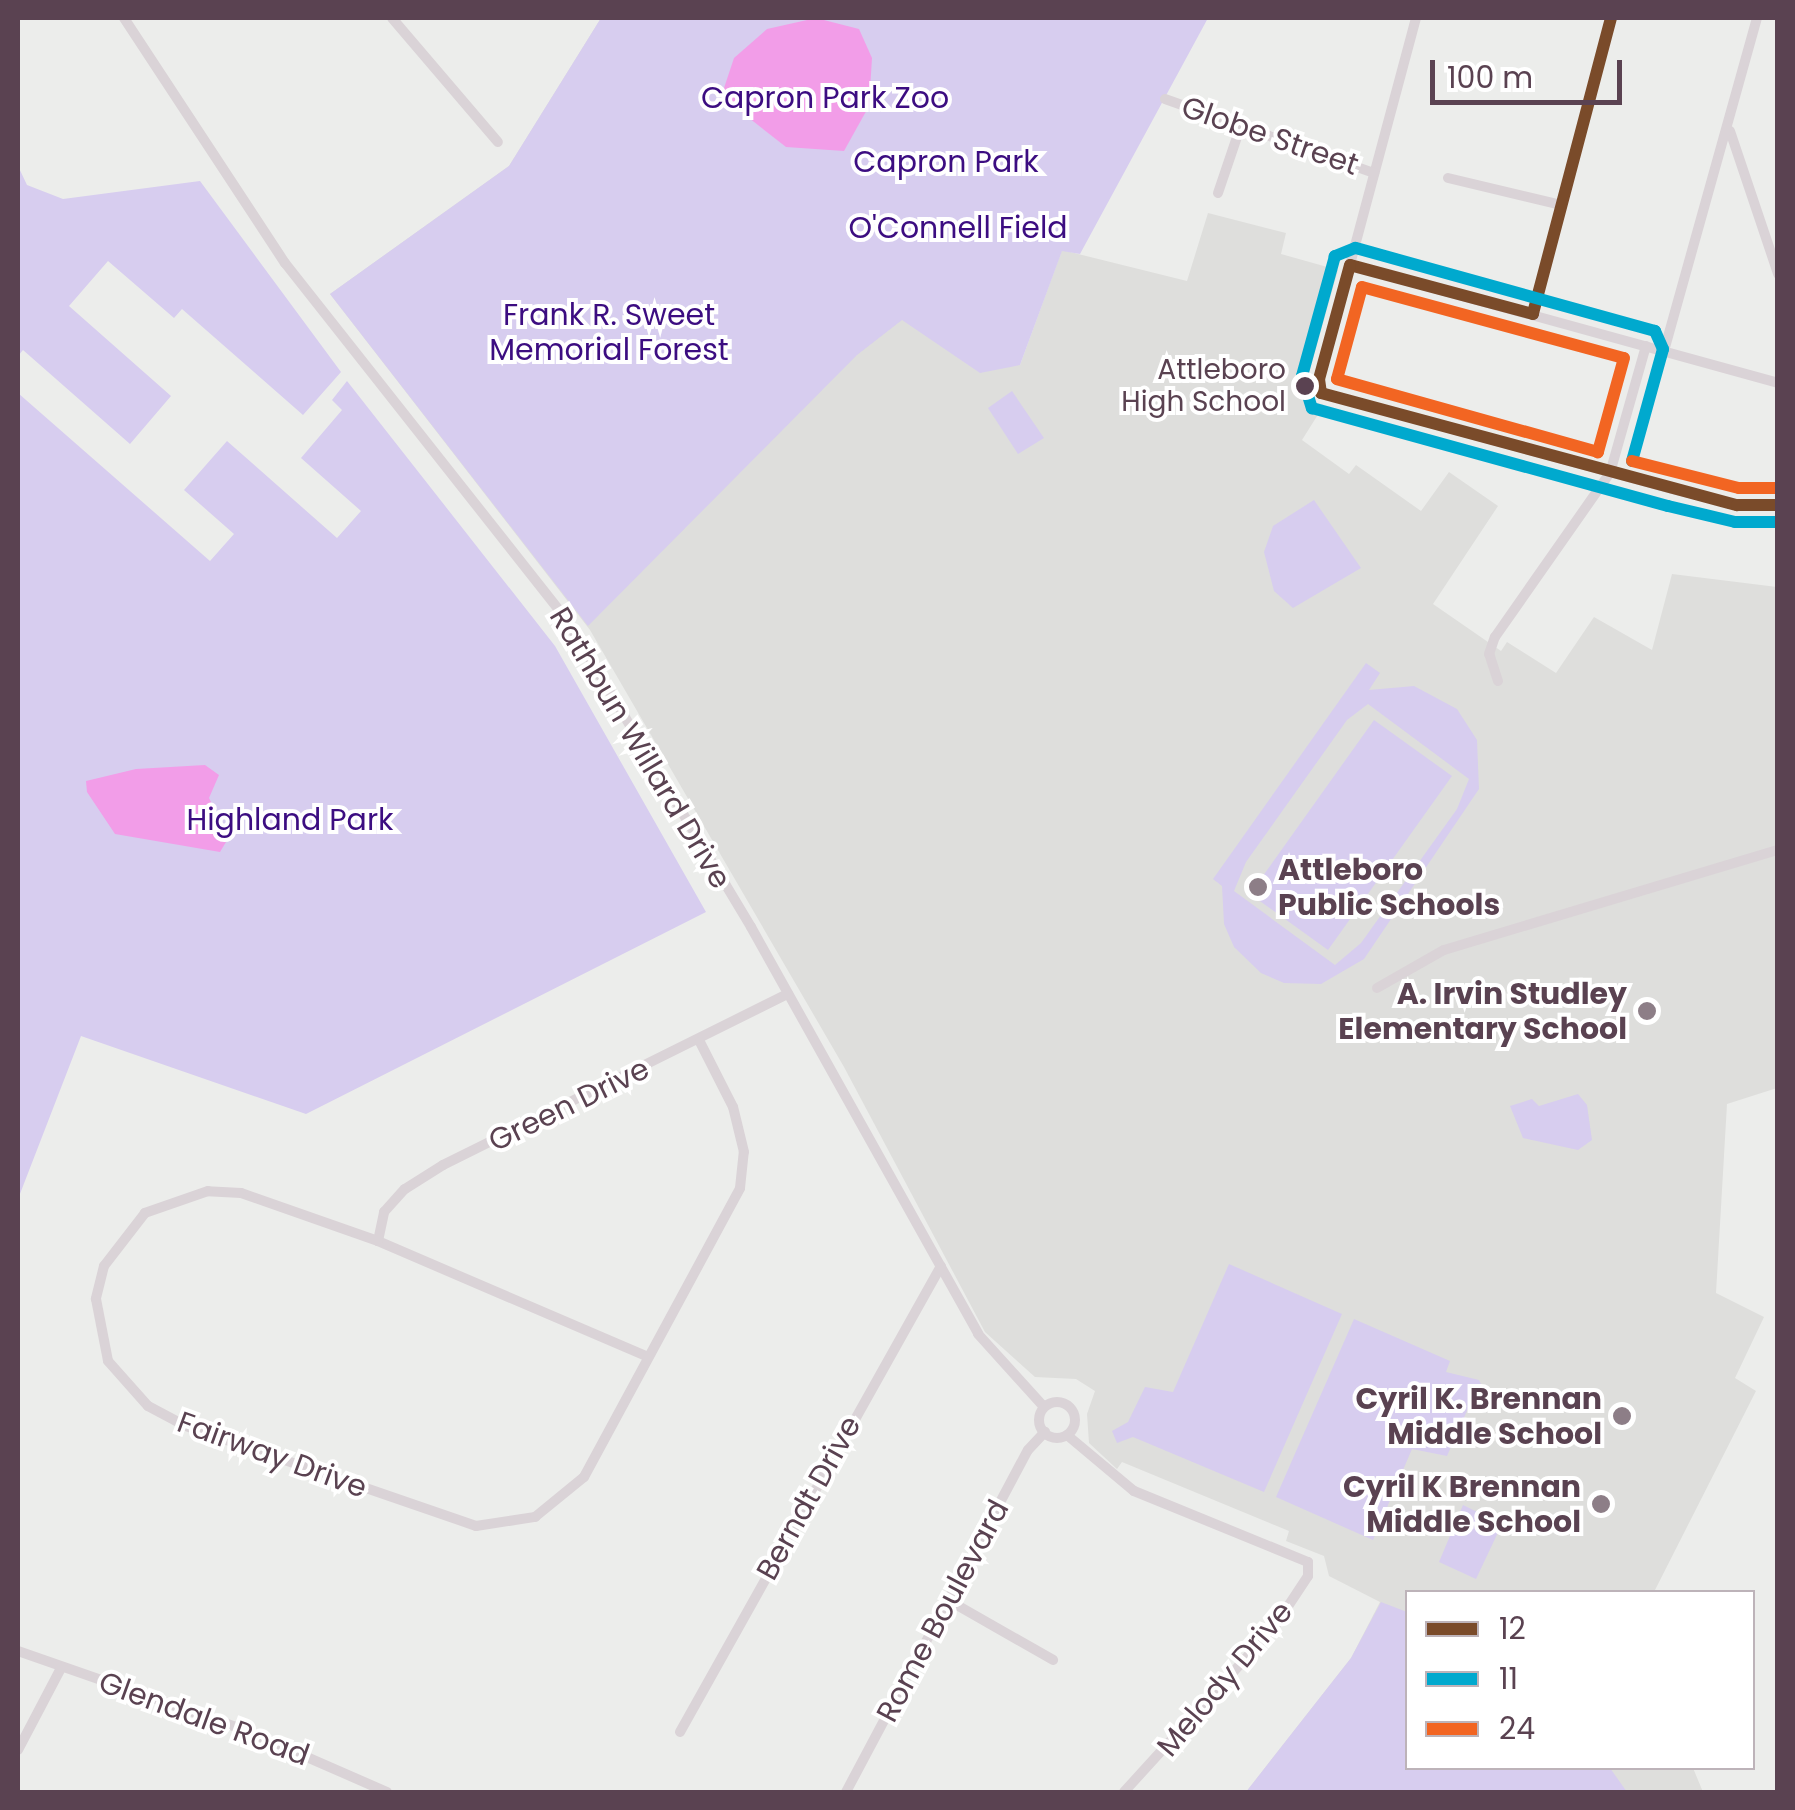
<!DOCTYPE html>
<html>
<head>
<meta charset="utf-8">
<style>
	body { margin:0 }
	#map { position:relative; width:1795px; height:1810px; overflow:hidden; background:#ecedeb; font-family:Poppins,sans-serif }
	div>[style] { position:absolute }
	[style*='--x'] { left:calc(var(--x)*1px); top:calc(var(--y)*1px); width:calc(var(--w)*1px); rotate:calc(var(--a)*1deg) }
	.education>* { inset:0; background:#dededc }
	.green>* { inset:0; background:#d7cdef }
	.water>* { inset:0; background:#f29de8 }
	.street>* { height:10px; margin:-5px; padding:0 5px; transform-origin:5px; border-radius:5px; background:#dad3d7 }
	.street>.ring { margin:-5px; padding:0; box-sizing:content-box; background:none; border:10px solid #dad3d7; border-radius:50% }
	.bus-1>* { height:12px; margin:-6px; padding:0 6px; transform-origin:6px; border-radius:6px; background:#7a4b2a }
	.bus-2>* { height:12px; margin:-6px; padding:0 6px; transform-origin:6px; border-radius:6px; background:#00a9ce }
	.bus-3>* { height:12px; margin:-6px; padding:0 6px; transform-origin:6px; border-radius:6px; background:#f26522 }
	.dots>* { width:28px; height:28px; translate:-50% -50%; box-sizing:border-box; border:5px solid #fff; border-radius:50% }
	span { translate:-50% -50%; white-space:nowrap; text-align:center; line-height:1.15; -webkit-text-stroke:8px #fff; paint-order:stroke }
	.bus-label { font-size:28px; color:#5a4251 }
	.right { translate:-100% -50%; text-align:right }
	.park-label { font-size:30px; color:#3c0d81 }
	.street-label { font-size:30px; color:#5a4251 }
	.poi-label { font-size:30px; color:#5a4251; font-weight:700 }
	.left { translate:0 -50%; text-align:left }
	.frame { position:absolute; inset:0; border:20px solid #5a4251; pointer-events:none }
	.legend { position:absolute; left:1405px; top:1590px; width:350px; height:180px; box-sizing:border-box; background:#fff; border:2px solid #bdb3b9; margin:0; padding:12px 18px; list-style:none; font-size:30px; color:#5a4251 }
	.legend li { display:flex; align-items:center; gap:20px; height:50px }
	.legend b { width:50px; border:2px solid #bdb3b9 }
	.scale { position:absolute; left:1430px; top:60px; width:192px; height:45px; box-sizing:border-box; border:5px solid #5a4251; border-top:0; padding-left:12px; font-size:30px; line-height:35px; white-space:nowrap; color:#5a4251; -webkit-text-stroke:8px #fff; paint-order:stroke }
</style>
</head>
<body>
<div id="map">
	<div class="education">
		<div style="clip-path:polygon(601px 18px,902px 319px,937px 340px,1020px 365px,1062px 250px,1187px 281px,1208px 213px,1286px 233px,1281px 254px,1338px 270px,1302px 398px,1324px 405px,1302px 440px,1349px 474px,1356px 465px,1421px 511px,1449px 472px,1498px 506px,1433px 604px,1501px 651px,1507px 642px,1556px 673px,1594px 617px,1652px 650px,1672px 574px,1777px 587px,1777px 1088px,1727px 1104px,1716px 1293px,1764px 1317px,1735px 1378px,1756px 1391px,1654px 1592px,1408px 1592px,1408px 1768px,1693px 1768px,1703px 1792px,1246px 1792px,1351px 1658px,1380px 1602px,1329px 1576px,1324px 1556px,1286px 1541px,1289px 1531px,1122px 1462px,1117px 1469px,1089px 1443px,1087px 1414px,1095px 1391px,1076px 1379px,1035px 1377px,985px 1332px,844px 1067px,590px 630px,330px 294px,509px 166px)"></div>
	</div>
	<div class="green">
		<div style="clip-path:polygon(601px 18px,1208px 18px,1080px 254px,1062px 251px,1020px 365px,980px 373px,902px 320px,857px 355px,588px 626px,330px 294px,509px 166px)"></div>
		<div style="clip-path:polygon(18px 166px,27px 185px,63px 199px,200px 181px,341px 372px,303px 415px,182px 309px,174px 318px,108px 261px,69px 306px,171px 396px,130px 444px,23px 350px,18px 356px)"></div>
		<div style="clip-path:polygon(347px 381px,555px 646px,706px 912px,306px 1114px,81px 1036px,18px 1199px,18px 393px,210px 561px,234px 534px,184px 490px,227px 441px,337px 538px,361px 511px,301px 458px,342px 410px,332px 400px)"></div>
		<div style="clip-path:polygon(1012px 391px,1044px 438px,1018px 454px,988px 408px)"></div>
		<div style="clip-path:polygon(1314px 500px,1361px 568px,1293px 608px,1274px 591px,1264px 552px,1273px 526px)"></div>
		<div style="clip-path:polygon(evenodd,1366px 663px,1380px 673px,1369px 690px,1414px 686px,1457px 709px,1477px 740px,1479px 789px,1364px 959px,1321px 984px,1284px 983px,1261px 973px,1234px 947px,1224px 924px,1222px 886px,1213px 879px,1366px 663px,1368px 704px,1469px 779px,1457px 809px,1361px 943px,1335px 965px,1234px 891px,1246px 862px,1347px 720px,1368px 704px)"></div>
		<div style="clip-path:polygon(1374px 720px,1452px 776px,1328px 950px,1250px 894px)"></div>
		<div style="clip-path:polygon(1578px 1094px,1587px 1105px,1592px 1140px,1578px 1150px,1523px 1138px,1510px 1106px,1532px 1099px,1539px 1106px)"></div>
		<div style="clip-path:polygon(1229px 1264px,1342px 1314px,1264px 1492px,1133px 1437px,1117px 1443px,1112px 1431px,1128px 1422px,1145px 1387px,1173px 1392px)"></div>
		<div style="clip-path:polygon(1354px 1319px,1450px 1361px,1446px 1372px,1479px 1380px,1483px 1388px,1474px 1395px,1447px 1456px,1412px 1449px,1373px 1540px,1276px 1497px)"></div>
		<div style="clip-path:polygon(1463px 1505px,1502px 1524px,1476px 1579px,1439px 1562px)"></div>
		<div style="clip-path:polygon(1381px 1602px,1407px 1612px,1408px 1768px,1610px 1768px,1627px 1792px,1246px 1792px,1351px 1658px)"></div>
	</div>
	<div class="water">
		<div style="clip-path:polygon(816px 18px,859px 29px,872px 58px,869px 106px,844px 151px,786px 147px,730px 103px,724px 88px,734px 58px,767px 29px)"></div>
		<div style="clip-path:polygon(205px 765px,219px 775px,209px 798px,229px 837px,220px 852px,115px 834px,87px 792px,86px 781px,136px 769px)"></div>
	</div>
	<div class="street">
		<div style="--x:124;--y:18;--w:293;--a:56.7"></div>
		<div style="--x:285;--y:263;--w:454;--a:51.7"></div>
		<div style="--x:566;--y:619;--w:359;--a:59"></div>
		<div style="--x:751;--y:927;--w:466;--a:60.8"></div>
		<div style="--x:978;--y:1334;--w:98;--a:47.9"></div>
		<div style="--x:392;--y:18;--w:163;--a:49.5"></div>
		<div style="--x:1416;--y:18;--w:374;--a:105"></div>
		<div style="--x:1319;--y:379;--w:14;--a:82"></div>
		<div style="--x:1321;--y:393;--w:364;--a:15.3"></div>
		<div style="--x:1672;--y:489;--w:67;--a:13.8"></div>
		<div style="--x:1737;--y:505;--w:41;--a:0"></div>
		<div style="--x:1165;--y:99;--w:222;--a:19.5"></div>
		<div style="--x:1730;--y:131;--w:151;--a:71.4"></div>
		<div style="--x:1448;--y:178;--w:116;--a:13.4"></div>
		<div style="--x:1218;--y:193;--w:72;--a:-71.3"></div>
		<div style="--x:1350;--y:265;--w:444;--a:15.4"></div>
		<div style="--x:1533;--y:314;--w:306;--a:-75.2"></div>
		<div style="--x:1664;--y:351;--w:346;--a:-74.4"></div>
		<div style="--x:1498;--y:681;--w:28;--a:-108"></div>
		<div style="--x:1489;--y:654;--w:18;--a:-71"></div>
		<div style="--x:1495;--y:637;--w:200;--a:-55"></div>
		<div style="--x:1610;--y:473;--w:132;--a:-74.2"></div>
		<div style="--x:1377;--y:988;--w:77;--a:-29.6"></div>
		<div style="--x:1444;--y:950;--w:349;--a:-16.7"></div>
		<div style="--x:378;--y:1241;--w:30;--a:-78"></div>
		<div style="--x:384;--y:1212;--w:31;--a:-48"></div>
		<div style="--x:405;--y:1189;--w:45;--a:-32.3"></div>
		<div style="--x:443;--y:1165;--w:385;--a:-26.4"></div>
		<div style="--x:646;--y:1356;--w:292;--a:-156.8"></div>
		<div style="--x:378;--y:1241;--w:145;--a:-160.7"></div>
		<div style="--x:241;--y:1193;--w:33;--a:-177"></div>
		<div style="--x:208;--y:1191;--w:67;--a:160.8"></div>
		<div style="--x:145;--y:1213;--w:67;--a:127.7"></div>
		<div style="--x:104;--y:1266;--w:34;--a:104"></div>
		<div style="--x:96;--y:1299;--w:63;--a:79"></div>
		<div style="--x:108;--y:1361;--w:60;--a:48.4"></div>
		<div style="--x:148;--y:1406;--w:40;--a:28"></div>
		<div style="--x:183;--y:1425;--w:310;--a:19"></div>
		<div style="--x:476;--y:1526;--w:60;--a:-8.7"></div>
		<div style="--x:535;--y:1517;--w:63;--a:-39.2"></div>
		<div style="--x:584;--y:1477;--w:328;--a:-61.6"></div>
		<div style="--x:740;--y:1188;--w:36;--a:-84"></div>
		<div style="--x:744;--y:1152;--w:46;--a:-103.7"></div>
		<div style="--x:733;--y:1107;--w:73;--a:-116.9"></div>
		<div class="ring" style="left:1039px;top:1402px;width:26px;height:26px"></div>
		<div style="--x:1067;--y:1435;--w:87;--a:39.9"></div>
		<div style="--x:1134;--y:1491;--w:188;--a:22.2"></div>
		<div style="--x:1308;--y:1562;--w:14;--a:90"></div>
		<div style="--x:1308;--y:1576;--w:60;--a:123.4"></div>
		<div style="--x:1275;--y:1626;--w:224;--a:132.3"></div>
		<div style="--x:948;--y:1600;--w:121;--a:29.7"></div>
		<div style="--x:18;--y:1651;--w:240;--a:19.2"></div>
		<div style="--x:245;--y:1730;--w:155;--a:23.6"></div>
		<div style="--x:680;--y:1732;--w:534;--a:-60.75"></div>
		<div style="--x:18;--y:1750;--w:93;--a:-62.3"></div>
		<div style="--x:846;--y:1792;--w:387;--a:-62"></div>
		<div style="--x:1028;--y:1450;--w:25;--a:-47"></div>
	</div>
	<div class="bus-1">
		<div style="--x:1611;--y:18;--w:306;--a:104.8"></div>
		<div style="--x:1533;--y:314;--w:189;--a:-165"></div>
		<div style="--x:1350;--y:265;--w:118;--a:105.2"></div>
		<div style="--x:1319;--y:379;--w:14;--a:82"></div>
		<div style="--x:1321;--y:393;--w:431;--a:15.1"></div>
		<div style="--x:1737;--y:505;--w:41;--a:0"></div>
	</div>
	<div class="bus-2">
		<div style="--x:1632;--y:461;--w:116;--a:-74.5"></div>
		<div style="--x:1663;--y:349;--w:20;--a:-114"></div>
		<div style="--x:1655;--y:331;--w:311;--a:-164.5"></div>
		<div style="--x:1355;--y:248;--w:22;--a:158"></div>
		<div style="--x:1335;--y:256;--w:124;--a:105.4"></div>
		<div style="--x:1302;--y:376;--w:34;--a:73"></div>
		<div style="--x:1312;--y:408;--w:369;--a:15.4"></div>
		<div style="--x:1668;--y:506;--w:69;--a:13.4"></div>
		<div style="--x:1735;--y:522;--w:43;--a:0"></div>
	</div>
	<div class="bus-3">
		<div style="--x:1362;--y:287;--w:271;--a:15.2"></div>
		<div style="--x:1624;--y:358;--w:98;--a:105.5"></div>
		<div style="--x:1598;--y:452;--w:271;--a:-164.4"></div>
		<div style="--x:1337;--y:379;--w:95;--a:-74.8"></div>
		<div style="--x:1632;--y:461;--w:110;--a:14.2"></div>
		<div style="--x:1739;--y:488;--w:39;--a:0"></div>
	</div>
	<div class="dots">
		<div style="left:1305px;top:386px;background:#5a4251"></div>
		<div style="left:1258px;top:887px;background:#8d7e87"></div>
		<div style="left:1647px;top:1011px;background:#8d7e87"></div>
		<div style="left:1622px;top:1416px;background:#8d7e87"></div>
		<div style="left:1601px;top:1504px;background:#8d7e87"></div>
	</div>
	<div class="bus-label">
		<span class="right" style="left:1286px;top:386px">Attleboro<br>High School</span>
	</div>
	<div class="park-label">
		<span style="left:825px;top:98px">Capron Park Zoo</span>
		<span style="left:946px;top:162px">Capron Park</span>
		<span style="left:958px;top:228px">O'Connell Field</span>
		<span style="left:609px;top:332px">Frank R. Sweet<br>Memorial Forest</span>
		<span style="left:290px;top:820px">Highland Park</span>
	</div>
	<div class="street-label">
		<span style="left:1270px;top:136px;rotate:19deg">Globe Street</span>
		<span style="left:640px;top:748px;rotate:59deg">Rathbun Willard Drive</span>
		<span style="left:569px;top:1105px;rotate:-26deg">Green Drive</span>
		<span style="left:272px;top:1455px;rotate:20deg">Fairway Drive</span>
		<span style="left:809px;top:1498px;rotate:-61deg">Berndt Drive</span>
		<span style="left:943px;top:1611px;rotate:-62deg">Rome Boulevard</span>
		<span style="left:1225px;top:1679px;rotate:-50deg">Melody Drive</span>
		<span style="left:204px;top:1719px;rotate:20deg">Glendale Road</span>
	</div>
	<div class="poi-label">
		<span class="left" style="left:1278px;top:887px">Attleboro<br>Public Schools</span>
		<span class="right" style="left:1627px;top:1011px">A. Irvin Studley<br>Elementary School</span>
		<span class="right" style="left:1602px;top:1416px">Cyril K. Brennan<br>Middle School</span>
		<span class="right" style="left:1581px;top:1504px">Cyril K Brennan<br>Middle School</span>
	</div>
	<div class="frame"></div>
	<ul class="legend">
	<li><b style="height:12px;background:#7a4b2a"></b>12</li>
	<li><b style="height:12px;background:#00a9ce"></b>11</li>
	<li><b style="height:12px;background:#f26522"></b>24</li>
	</ul>
	<div class="scale">100 m</div>
</div>
</body>
</html>
